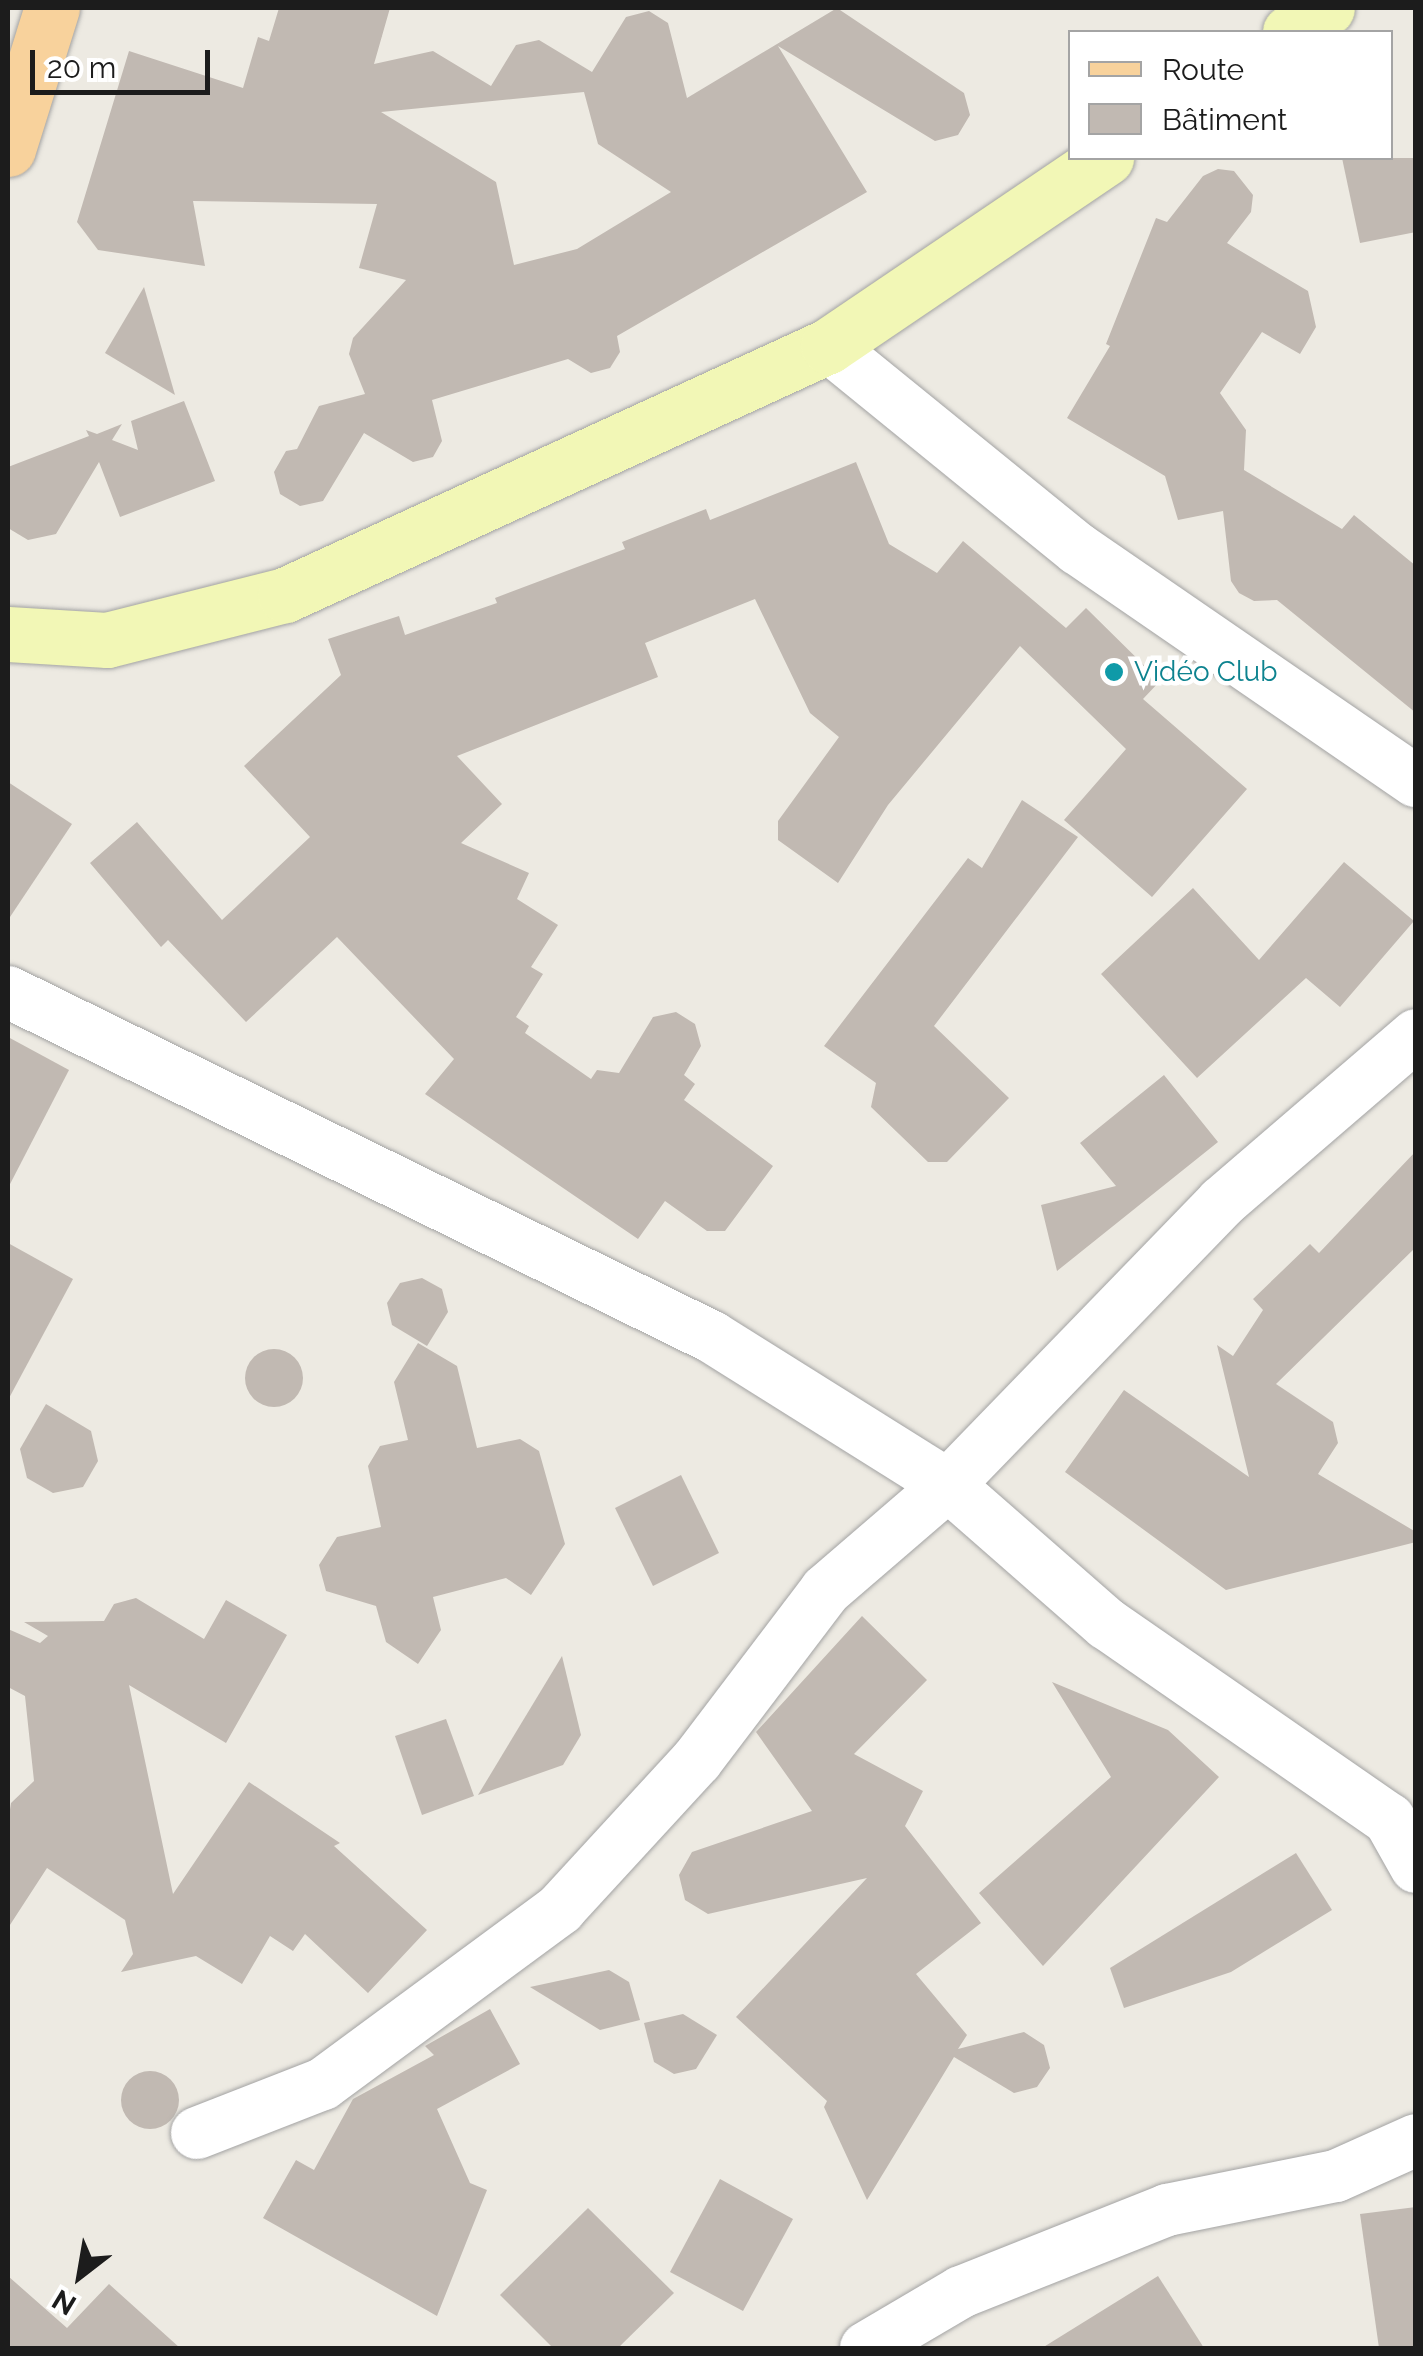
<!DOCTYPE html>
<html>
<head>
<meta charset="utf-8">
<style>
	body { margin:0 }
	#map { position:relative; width:1423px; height:2356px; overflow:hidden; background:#edeae2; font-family:Raleway,sans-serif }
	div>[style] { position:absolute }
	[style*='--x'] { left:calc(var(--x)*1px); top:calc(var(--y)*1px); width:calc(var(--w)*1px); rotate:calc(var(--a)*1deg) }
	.building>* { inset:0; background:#c1b9b2 }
	.round { border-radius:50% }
	.roads { filter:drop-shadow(0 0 2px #a3a3a3) drop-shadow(0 0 2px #a3a3a3) }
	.street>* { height:52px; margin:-26px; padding:0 26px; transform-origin:26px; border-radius:26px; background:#fff }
	.secondary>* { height:55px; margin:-27.5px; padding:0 27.5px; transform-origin:27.5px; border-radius:27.5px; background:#f2f7b6 }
	.primary>* { height:55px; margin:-27.5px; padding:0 27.5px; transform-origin:27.5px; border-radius:27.5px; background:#f8d29c }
	.dots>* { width:28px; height:28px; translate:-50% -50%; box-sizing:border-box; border:5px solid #fff; border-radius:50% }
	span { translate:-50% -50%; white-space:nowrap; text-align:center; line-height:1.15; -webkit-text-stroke:9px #fff; paint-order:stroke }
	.culture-label { font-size:28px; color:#0d838f }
	.left { translate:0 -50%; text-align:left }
	.frame { position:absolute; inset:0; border:10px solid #1c1c1c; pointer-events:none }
	.legend { position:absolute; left:1068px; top:30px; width:325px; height:130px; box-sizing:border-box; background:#fff; border:2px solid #a4a4a4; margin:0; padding:12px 18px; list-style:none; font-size:30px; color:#1c1c1c }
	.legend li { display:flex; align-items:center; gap:20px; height:50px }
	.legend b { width:50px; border:2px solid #a4a4a4 }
	.north { position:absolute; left:30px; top:2226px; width:100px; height:100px; -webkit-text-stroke:8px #fff; paint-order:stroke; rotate:211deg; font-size:28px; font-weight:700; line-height:40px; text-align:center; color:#1c1c1c }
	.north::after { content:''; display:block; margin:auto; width:35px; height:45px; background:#1c1c1c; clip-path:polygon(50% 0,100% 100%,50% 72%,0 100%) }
	.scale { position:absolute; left:30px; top:50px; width:180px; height:45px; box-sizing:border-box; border:5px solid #1c1c1c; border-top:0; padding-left:12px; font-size:30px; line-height:35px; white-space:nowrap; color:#1c1c1c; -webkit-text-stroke:8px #fff; paint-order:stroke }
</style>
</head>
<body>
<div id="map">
	<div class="building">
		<div style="clip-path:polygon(evenodd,279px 8px,390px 8px,374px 64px,433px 51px,491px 86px,516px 45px,539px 40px,592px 72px,626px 17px,649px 11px,668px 23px,687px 98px,837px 8px,964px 93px,970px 115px,958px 135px,935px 141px,778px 46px,867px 192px,617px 336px,620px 352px,610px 368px,591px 373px,568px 359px,432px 400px,442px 441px,433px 457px,413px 462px,364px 433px,323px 501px,300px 506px,280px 494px,274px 472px,286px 451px,297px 449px,319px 406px,365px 394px,349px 354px,353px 338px,406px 280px,359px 268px,377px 204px,193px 201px,205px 266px,98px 250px,77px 222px,129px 51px,243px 88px,258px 37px,269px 41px,279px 8px,584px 92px,598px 144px,671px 192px,577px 249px,514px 265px,496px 182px,381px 112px,584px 92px)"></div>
		<div style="clip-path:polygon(1342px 158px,1416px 158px,1416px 232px,1360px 243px)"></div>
		<div style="clip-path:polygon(1218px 169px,1234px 171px,1253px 195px,1251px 212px,1227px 243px,1308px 291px,1316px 327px,1300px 354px,1262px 332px,1220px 393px,1246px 430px,1244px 470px,1342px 529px,1354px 515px,1416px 566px,1416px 713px,1277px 600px,1254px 601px,1239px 593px,1231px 581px,1223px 511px,1178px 520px,1165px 476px,1067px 418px,1110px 346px,1106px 344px,1156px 218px,1167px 222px,1203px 176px)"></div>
		<div style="clip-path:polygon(144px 287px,175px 395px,105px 353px)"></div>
		<div style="clip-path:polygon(184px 401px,215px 481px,120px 517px,99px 462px,56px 534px,28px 540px,8px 528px,8px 467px,89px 436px,86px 430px,97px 434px,122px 424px,112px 440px,138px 450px,131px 421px)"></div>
		<div style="clip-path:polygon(856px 462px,889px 544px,937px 573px,963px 541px,1066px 628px,1086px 608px,1160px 681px,1143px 699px,1247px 789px,1152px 897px,1064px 820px,1126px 749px,1020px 646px,888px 805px,838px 883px,778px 840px,778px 821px,839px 737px,810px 713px,755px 599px,645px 643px,658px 677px,457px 756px,502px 804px,461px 843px,529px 873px,517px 899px,558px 925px,531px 967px,543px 974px,516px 1017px,529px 1026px,525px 1033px,591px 1079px,597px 1070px,619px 1073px,653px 1017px,676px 1012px,695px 1024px,701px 1046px,684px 1075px,695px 1084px,684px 1100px,773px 1166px,725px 1231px,707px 1231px,665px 1201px,638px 1239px,425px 1094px,454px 1059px,337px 937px,246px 1022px,168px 940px,161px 947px,90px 863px,137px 822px,222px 920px,310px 837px,244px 766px,341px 675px,328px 639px,399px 616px,405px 635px,497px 603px,495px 598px,625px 549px,622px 542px,706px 509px,710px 520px)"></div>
		<div style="clip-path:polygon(8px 782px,72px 824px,8px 920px)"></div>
		<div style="clip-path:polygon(1022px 800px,1078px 837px,934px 1026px,1009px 1098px,947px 1162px,928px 1162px,871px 1107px,876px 1083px,824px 1046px,968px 858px,982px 868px)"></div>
		<div style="clip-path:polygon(1344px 862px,1414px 921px,1340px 1007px,1306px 978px,1197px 1078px,1101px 974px,1193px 888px,1259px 960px)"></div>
		<div style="clip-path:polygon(8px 1037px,69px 1070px,8px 1188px)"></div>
		<div style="clip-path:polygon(1164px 1075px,1218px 1142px,1057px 1271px,1041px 1205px,1116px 1186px,1080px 1143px)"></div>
		<div style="clip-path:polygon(1416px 1151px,1416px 1247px,1276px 1384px,1333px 1422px,1338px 1443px,1318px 1474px,1416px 1532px,1416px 1542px,1226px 1590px,1065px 1472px,1124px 1390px,1249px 1477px,1217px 1345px,1233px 1356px,1263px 1310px,1253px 1299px,1310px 1244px,1319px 1253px)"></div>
		<div style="clip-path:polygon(8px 1243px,73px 1279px,8px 1400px)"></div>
		<div style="clip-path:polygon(422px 1278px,442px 1289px,448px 1312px,427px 1346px,392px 1325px,387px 1303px,400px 1283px)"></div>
		<div style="clip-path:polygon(418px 1343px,457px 1366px,477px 1448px,520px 1439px,539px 1451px,565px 1544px,531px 1595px,506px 1578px,433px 1597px,441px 1630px,418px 1664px,386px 1642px,376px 1606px,326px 1591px,319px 1565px,337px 1537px,381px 1527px,368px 1466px,380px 1446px,408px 1440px,394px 1382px)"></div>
		<div class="round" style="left:245px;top:1349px;width:58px;height:58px"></div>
		<div style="clip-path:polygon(46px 1404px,91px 1431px,98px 1461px,83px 1487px,53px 1493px,27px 1478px,20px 1449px)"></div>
		<div style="clip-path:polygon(681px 1475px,719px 1553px,653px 1586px,615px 1508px)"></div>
		<div style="clip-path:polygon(136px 1598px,204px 1639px,226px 1600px,287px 1635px,226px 1743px,129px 1685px,173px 1894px,249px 1782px,340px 1843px,334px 1846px,427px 1930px,368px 1993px,305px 1934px,293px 1951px,270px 1936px,242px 1984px,196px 1956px,121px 1972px,133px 1954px,125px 1920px,47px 1868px,8px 1928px,8px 1822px,11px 1803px,34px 1781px,25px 1696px,8px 1687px,8px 1629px,40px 1643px,48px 1636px,24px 1622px,104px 1621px,114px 1604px)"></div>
		<div style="clip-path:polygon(862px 1616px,927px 1680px,854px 1754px,923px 1791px,905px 1826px,981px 1923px,916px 1974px,967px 2035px,958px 2049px,1024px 2032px,1044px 2045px,1050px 2068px,1037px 2087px,1014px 2093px,954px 2057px,867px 2200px,824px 2107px,827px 2101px,736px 2017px,867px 1878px,708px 1914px,685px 1900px,679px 1875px,692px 1852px,812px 1811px,756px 1732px)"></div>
		<div style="clip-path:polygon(562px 1656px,581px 1735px,563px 1765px,478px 1795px)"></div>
		<div style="clip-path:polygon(1052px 1682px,1168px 1730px,1219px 1777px,1043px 1966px,979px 1893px,1111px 1777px)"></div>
		<div style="clip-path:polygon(446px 1719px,474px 1796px,422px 1815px,395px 1736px)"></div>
		<div style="clip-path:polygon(1296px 1853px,1332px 1910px,1231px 1972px,1124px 2008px,1110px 1968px)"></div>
		<div style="clip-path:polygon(609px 1970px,629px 1982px,640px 2020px,600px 2030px,530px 1987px)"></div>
		<div style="clip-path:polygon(490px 2009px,520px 2064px,437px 2109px,470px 2183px,487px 2190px,437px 2316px,263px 2218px,296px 2160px,314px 2170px,353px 2099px,434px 2055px,425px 2046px)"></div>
		<div style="clip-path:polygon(683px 2014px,717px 2035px,696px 2069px,674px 2074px,654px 2062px,644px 2023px)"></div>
		<div class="round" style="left:121px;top:2071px;width:58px;height:58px"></div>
		<div style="clip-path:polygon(720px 2179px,793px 2219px,743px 2311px,670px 2272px)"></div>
		<div style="clip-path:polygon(1416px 2207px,1416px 2348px,1379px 2348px,1360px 2214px)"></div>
		<div style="clip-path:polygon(588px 2208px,674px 2293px,618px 2348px,553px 2348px,500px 2295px)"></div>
		<div style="clip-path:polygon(8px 2276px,67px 2328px,109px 2284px,180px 2348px,8px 2348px)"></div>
		<div style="clip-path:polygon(1158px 2276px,1204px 2348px,1042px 2348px)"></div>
	</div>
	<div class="roads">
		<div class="street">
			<div style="--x:828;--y:346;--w:322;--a:39.1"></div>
			<div style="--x:1078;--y:549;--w:410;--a:34.5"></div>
			<div style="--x:8;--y:992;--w:784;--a:26.11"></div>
			<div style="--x:712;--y:1337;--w:279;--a:32.1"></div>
			<div style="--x:948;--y:1485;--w:211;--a:41.2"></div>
			<div style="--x:1107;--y:1624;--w:343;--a:34.7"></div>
			<div style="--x:1389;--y:1819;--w:55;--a:60.6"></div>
			<div style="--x:197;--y:2133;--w:135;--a:-21.3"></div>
			<div style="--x:323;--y:2084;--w:295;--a:-36.4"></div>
			<div style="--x:560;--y:1909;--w:202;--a:-47.4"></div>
			<div style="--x:697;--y:1760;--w:213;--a:-52.8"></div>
			<div style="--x:826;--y:1590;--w:161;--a:-40.7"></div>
			<div style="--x:948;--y:1485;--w:394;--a:-45.9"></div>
			<div style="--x:1222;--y:1202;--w:256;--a:-40.7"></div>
			<div style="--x:866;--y:2348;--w:110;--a:-30.5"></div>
			<div style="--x:961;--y:2292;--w:222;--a:-21.7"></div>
			<div style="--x:1167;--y:2210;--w:172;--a:-11.4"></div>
			<div style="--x:1336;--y:2176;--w:88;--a:-24.2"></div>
		</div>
		<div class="secondary">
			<div style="--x:1290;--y:32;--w:44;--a:-33"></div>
			<div style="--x:8;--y:634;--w:99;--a:3.5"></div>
			<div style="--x:107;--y:640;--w:184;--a:-14.2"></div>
			<div style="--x:285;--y:595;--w:597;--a:-24.63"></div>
			<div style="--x:828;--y:346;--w:336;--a:-34.1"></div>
		</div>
		<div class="primary">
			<div style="--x:8;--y:149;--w:148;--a:-72.7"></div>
		</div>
	</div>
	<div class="dots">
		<div style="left:1114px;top:672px;background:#0f9aa8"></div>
	</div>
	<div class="culture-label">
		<span class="left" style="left:1134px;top:672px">Vidéo Club</span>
	</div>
	<div class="frame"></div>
	<ul class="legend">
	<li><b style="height:12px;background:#f8d29c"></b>Route</li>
	<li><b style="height:28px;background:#c1b9b2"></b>Bâtiment</li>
	</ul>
	<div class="north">N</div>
	<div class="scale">20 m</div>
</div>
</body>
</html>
